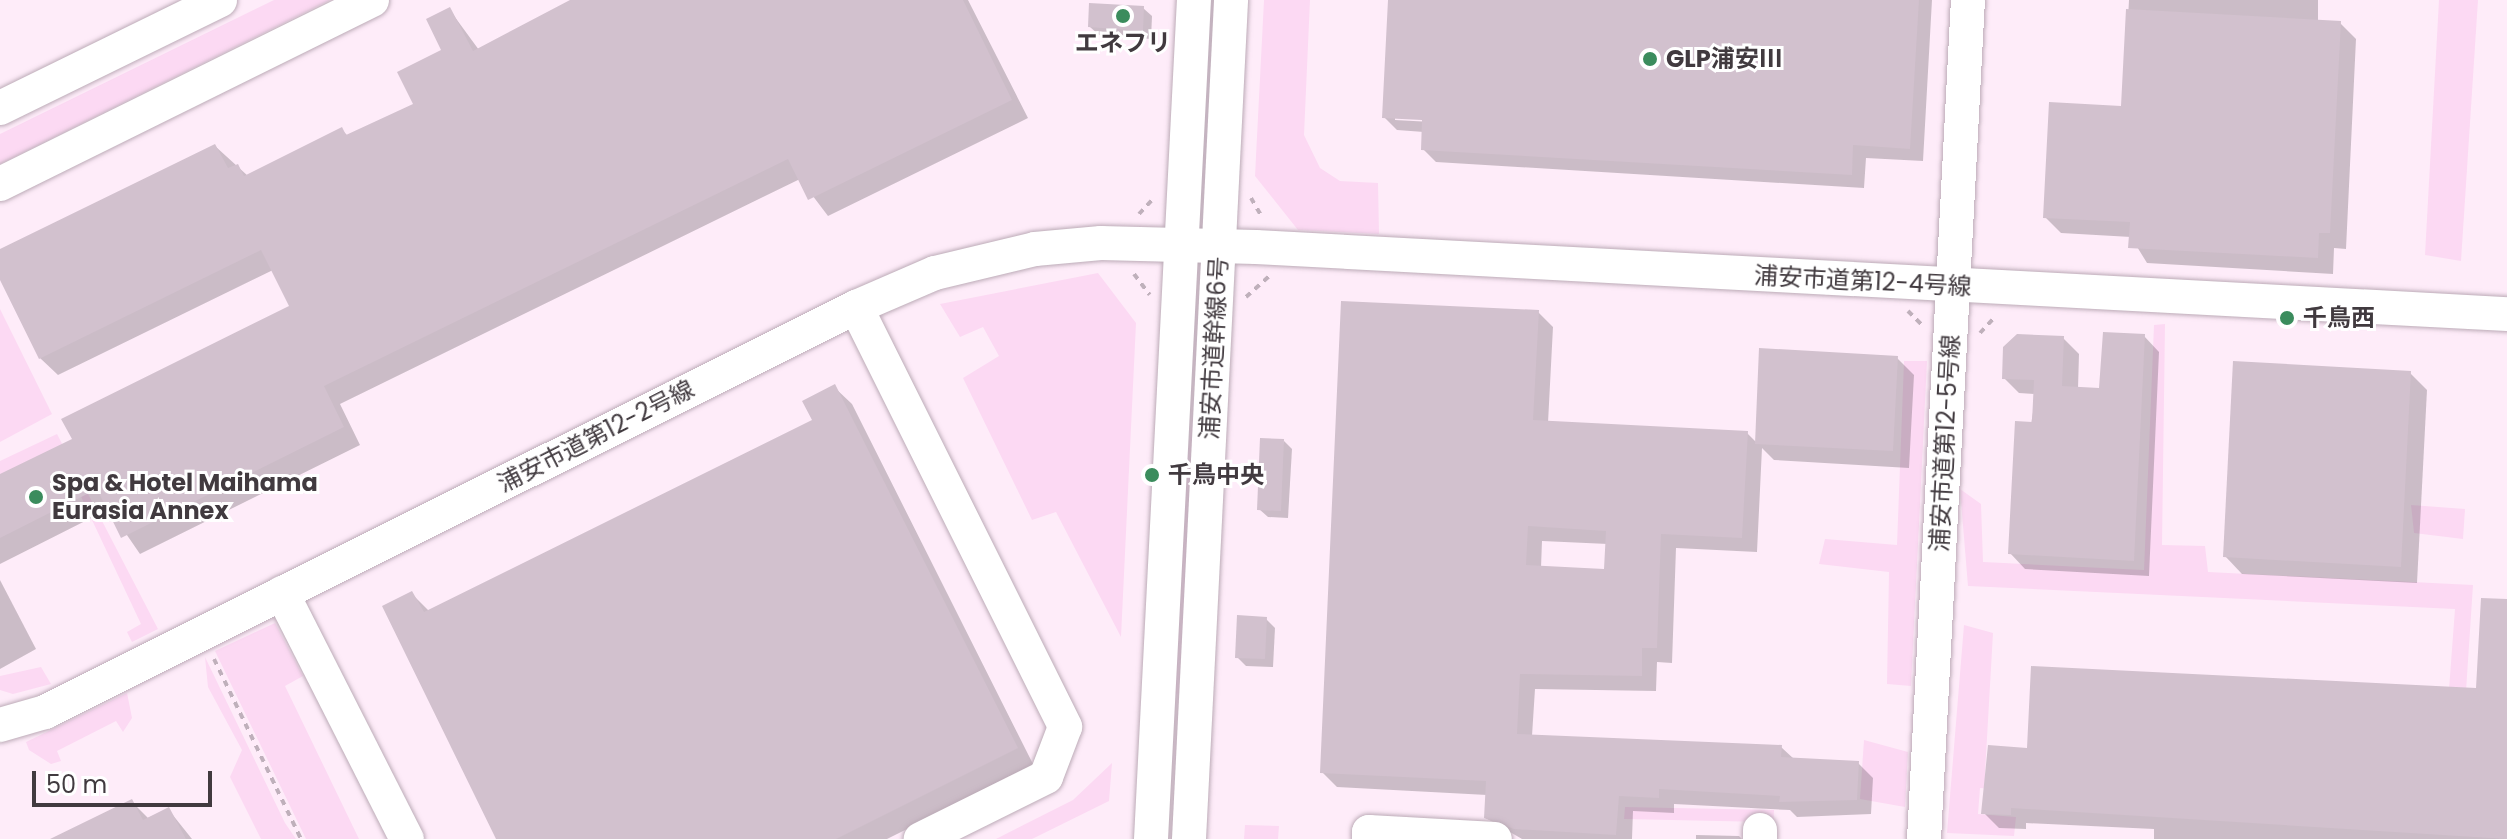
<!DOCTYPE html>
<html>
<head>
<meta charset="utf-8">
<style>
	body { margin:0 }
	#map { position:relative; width:2507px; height:839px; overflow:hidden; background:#feecf9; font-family:Poppins,"Noto Sans JP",sans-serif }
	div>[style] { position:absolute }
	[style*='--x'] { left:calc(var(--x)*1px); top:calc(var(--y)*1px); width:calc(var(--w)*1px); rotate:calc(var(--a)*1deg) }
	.green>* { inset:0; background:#fcd9f3 }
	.shadow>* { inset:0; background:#0003 }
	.building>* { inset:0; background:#d2c1ce }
	.path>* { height:4px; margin-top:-2px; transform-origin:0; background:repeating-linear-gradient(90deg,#bfb0bb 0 6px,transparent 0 12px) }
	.roads { filter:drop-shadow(0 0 2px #bcabb7) drop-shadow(0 0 2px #bcabb7) }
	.minor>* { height:34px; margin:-17px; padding:0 17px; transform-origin:17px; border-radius:17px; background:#fff }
	.dots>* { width:22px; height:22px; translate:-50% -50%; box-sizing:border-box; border:4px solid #fff; border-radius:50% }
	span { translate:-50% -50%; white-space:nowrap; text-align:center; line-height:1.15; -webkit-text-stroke:6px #fff; paint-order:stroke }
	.poi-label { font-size:24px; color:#413a3f; font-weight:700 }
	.left { translate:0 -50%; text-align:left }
	.street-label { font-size:24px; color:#413a3f }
	.scale { position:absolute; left:32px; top:771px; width:180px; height:36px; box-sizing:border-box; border:4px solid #413a3f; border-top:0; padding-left:10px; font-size:24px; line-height:28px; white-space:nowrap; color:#413a3f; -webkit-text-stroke:6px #fff; paint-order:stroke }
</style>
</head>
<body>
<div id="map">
	<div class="green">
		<div style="clip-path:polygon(274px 0,330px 0,0 164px,0 134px)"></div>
		<div style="clip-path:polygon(1264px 0,1310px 0,1304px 135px,1320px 168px,1340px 181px,1378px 183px,1379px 234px,1298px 230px,1255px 176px)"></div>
		<div style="clip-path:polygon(2439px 0,2478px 0,2461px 261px,2425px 255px)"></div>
		<div style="clip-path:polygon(1098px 273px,1136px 323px,1121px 637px,1056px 512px,1032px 520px,963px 378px,999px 356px,983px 327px,960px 337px,940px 304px)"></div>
		<div style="clip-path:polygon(0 309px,52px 414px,0 442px)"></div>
		<div style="clip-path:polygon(2165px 324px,2162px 545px,2205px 546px,2208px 572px,2473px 585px,2461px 767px,2443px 770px,2455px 609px,1968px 586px,1960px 489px,1981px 504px,1983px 562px,2144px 570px,2154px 325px)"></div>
		<div style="clip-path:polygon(1904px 361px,1927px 361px,1911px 686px,1887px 684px,1889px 572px,1819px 564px,1825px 539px,1897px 545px)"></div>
		<div style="clip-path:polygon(1193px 419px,1182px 692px,1174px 695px,1176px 532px)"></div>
		<div style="clip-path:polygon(57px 434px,158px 629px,132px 642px,127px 632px,141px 624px,68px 469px,0 474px,0 461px)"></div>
		<div style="clip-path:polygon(2411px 505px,2465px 509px,2463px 539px,2414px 533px)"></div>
		<div style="clip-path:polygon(275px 623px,303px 676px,285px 686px,359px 839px,306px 839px,215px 651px)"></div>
		<div style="clip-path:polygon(1964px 625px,1993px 633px,1985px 773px,1993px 789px,1980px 788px,1978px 814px,2016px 817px,2014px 836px,1947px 833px)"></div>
		<div style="clip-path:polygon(205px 657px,285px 823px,296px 839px,261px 839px,230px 777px,242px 750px,208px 687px)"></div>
		<div style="clip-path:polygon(41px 667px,51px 684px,13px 694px,0 690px,0 676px)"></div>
		<div style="clip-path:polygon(127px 693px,132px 718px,123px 732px,116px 721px,57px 751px,61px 761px,51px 764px,29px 750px,26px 742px)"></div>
		<div style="clip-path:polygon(1864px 740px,1908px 752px,1905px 807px,1860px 799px)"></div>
		<div style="clip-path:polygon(1112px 763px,1109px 801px,1032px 839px,996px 839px,1073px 800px)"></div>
		<div style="clip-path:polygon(1625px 807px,1774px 810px,1773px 839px,1766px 822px,1624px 819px)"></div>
		<div style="clip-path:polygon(1245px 825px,1279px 826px,1278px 839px,1244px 839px)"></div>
	</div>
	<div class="shadow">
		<div style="clip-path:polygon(574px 0,968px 0,1028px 118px,828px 216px,800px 179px,340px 404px,360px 445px,140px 554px,109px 509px,0 564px,0 477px,74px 440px,291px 307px,273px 270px,58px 375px,40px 358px,0 276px,0 251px,215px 146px,248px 176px,342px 130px,348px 136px,416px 104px,444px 51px,449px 9px,479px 50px)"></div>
		<div style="clip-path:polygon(evenodd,1390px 0,1932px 0,1923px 161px,1866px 158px,1864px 188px,1436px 162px,1423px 149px,1424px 132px,1397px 130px,1384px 117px,1390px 0,1395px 116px,1433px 119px,1432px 122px,1395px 120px,1395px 116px)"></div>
		<div style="clip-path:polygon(2129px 0,2318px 0,2318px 22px,2340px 23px,2356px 39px,2346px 249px,2334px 248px,2333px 274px,2147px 263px,2131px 237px,2061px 233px,2045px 217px,2123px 108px)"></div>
		<div style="clip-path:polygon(1143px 8px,1152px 16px,1151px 39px,1099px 35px,1090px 27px)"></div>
		<div style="clip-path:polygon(evenodd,1538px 312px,1553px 327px,1548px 423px,1747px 433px,1757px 443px,1897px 358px,1914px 375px,1909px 468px,1774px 460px,1762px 448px,1757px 552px,1676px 548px,1672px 663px,1657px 662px,1656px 691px,1535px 689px,1532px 736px,1781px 747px,1794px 759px,1858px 763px,1873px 778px,1871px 814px,1797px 817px,1790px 810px,1674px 804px,1674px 813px,1633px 811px,1632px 839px,1522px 839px,1486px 818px,1487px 795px,1337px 787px,1322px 772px,1538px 312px,1542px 541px,1608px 544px,1606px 571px,1541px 568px,1542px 541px)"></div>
		<div style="clip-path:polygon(2144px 336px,2159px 352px,2149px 576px,2025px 569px,2010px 553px,2036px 394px,2019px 393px,2004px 378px,2063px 338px,2079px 354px,2078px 389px,2101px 390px)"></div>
		<div style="clip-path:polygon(2410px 373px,2427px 390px,2417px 583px,2242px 574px,2225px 556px)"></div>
		<div style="clip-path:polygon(834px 387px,852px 404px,1034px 766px,887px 839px,499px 839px,412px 594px,430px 612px,815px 421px)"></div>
		<div style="clip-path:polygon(1284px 441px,1292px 449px,1288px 518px,1268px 517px,1259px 509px)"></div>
		<div style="clip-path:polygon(0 580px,36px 649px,0 669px)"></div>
		<div style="clip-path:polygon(2507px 601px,2507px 839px,2154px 839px,2154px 829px,2026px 823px,2026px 829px,1999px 828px,1984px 813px,2029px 750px,2478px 690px)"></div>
		<div style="clip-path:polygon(1266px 619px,1275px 628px,1273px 667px,1246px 666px,1237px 657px)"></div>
		<div style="clip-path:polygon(132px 802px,148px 818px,168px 809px,192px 839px,55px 839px)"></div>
		<div style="clip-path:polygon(1696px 835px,1739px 836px,1742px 839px,1696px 839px)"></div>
	</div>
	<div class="building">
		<div style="clip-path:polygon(570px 0,963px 0,1012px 100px,808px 200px,788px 159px,324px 386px,344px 427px,121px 538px,97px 489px,0 538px,0 474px,72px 439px,61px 419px,289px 306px,261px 250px,39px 359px,0 280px,0 249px,215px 144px,228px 168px,238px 164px,244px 176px,342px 127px,346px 135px,413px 104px,397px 72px,441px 50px,426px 19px,450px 7px,473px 51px)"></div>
		<div style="clip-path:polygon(1388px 0,1919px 0,1910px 149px,1853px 145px,1852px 175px,1421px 150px,1422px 120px,1382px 118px)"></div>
		<div style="clip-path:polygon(1089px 3px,1144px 6px,1143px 31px,1088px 27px)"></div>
		<div style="clip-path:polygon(2126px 9px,2341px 21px,2330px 233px,2319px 233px,2318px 258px,2128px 248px,2130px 222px,2043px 218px,2049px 102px,2121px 106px)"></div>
		<div style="clip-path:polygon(evenodd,1341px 301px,1539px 310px,1533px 420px,1748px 431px,1742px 538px,1661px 534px,1657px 648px,1642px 648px,1642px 676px,1520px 674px,1517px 734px,1782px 745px,1781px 757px,1859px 761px,1857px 800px,1779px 802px,1780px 796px,1659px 789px,1659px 798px,1619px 796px,1616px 835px,1514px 829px,1484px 818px,1486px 781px,1320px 773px,1341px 301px,1528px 526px,1606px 531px,1604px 569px,1526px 565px,1528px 526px)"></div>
		<div style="clip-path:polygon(2103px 332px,2145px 334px,2134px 561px,2008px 554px,2015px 421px,2032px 422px,2034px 380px,2002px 379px,2003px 347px,2017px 334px,2064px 336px,2062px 386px,2099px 388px)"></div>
		<div style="clip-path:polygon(1759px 348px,1898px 356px,1893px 451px,1755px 444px)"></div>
		<div style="clip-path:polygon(2233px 361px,2411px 371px,2401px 567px,2223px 557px)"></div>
		<div style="clip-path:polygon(835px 384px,1018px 748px,836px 839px,496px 839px,382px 606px,412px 591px,424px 612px,812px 420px,802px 401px)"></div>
		<div style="clip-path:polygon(1260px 438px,1284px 439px,1281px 511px,1257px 510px)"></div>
		<div style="clip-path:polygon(2481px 598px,2507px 599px,2507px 839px,2011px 808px,2011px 815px,1981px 814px,1988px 745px,2027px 748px,2031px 666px,2476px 688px)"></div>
		<div style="clip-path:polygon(1237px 615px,1267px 617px,1265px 659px,1235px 658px)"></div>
		<div style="clip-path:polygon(132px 799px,143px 820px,169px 807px,186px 839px,50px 839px)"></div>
	</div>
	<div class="path">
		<div style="--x:1251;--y:198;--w:22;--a:60"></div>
		<div style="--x:1139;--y:214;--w:22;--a:-47"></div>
		<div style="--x:1134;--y:274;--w:26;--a:53"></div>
		<div style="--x:1246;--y:297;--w:31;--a:-42"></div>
		<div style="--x:1908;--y:311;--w:20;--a:45"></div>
		<div style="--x:1980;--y:333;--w:23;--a:-47"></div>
		<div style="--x:214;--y:659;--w:200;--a:64.2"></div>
	</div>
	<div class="roads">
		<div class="minor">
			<div style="--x:0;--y:108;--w:245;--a:-26.1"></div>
			<div style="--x:0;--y:184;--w:415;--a:-26.3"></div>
			<div style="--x:856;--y:307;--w:469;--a:63.5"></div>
			<div style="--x:1065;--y:727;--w:53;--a:110.8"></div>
			<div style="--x:1046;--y:777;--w:140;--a:153.6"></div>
			<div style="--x:282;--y:593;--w:276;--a:63.1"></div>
			<div style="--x:0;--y:725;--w:47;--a:-16.1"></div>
			<div style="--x:45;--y:712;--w:907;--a:-26.54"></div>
			<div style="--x:856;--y:307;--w:86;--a:-23.3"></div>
			<div style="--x:935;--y:273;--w:103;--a:-13.5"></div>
			<div style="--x:1035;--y:249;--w:66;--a:-5.2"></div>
			<div style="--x:1101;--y:243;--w:155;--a:1.5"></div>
			<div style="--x:1256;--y:247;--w:1253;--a:3.07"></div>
			<div style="--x:1151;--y:839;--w:840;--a:-87.07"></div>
			<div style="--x:1189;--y:839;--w:840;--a:-87.13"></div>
			<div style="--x:1369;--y:839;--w:7;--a:-90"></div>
			<div style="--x:1369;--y:832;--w:126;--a:3.2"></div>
			<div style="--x:1760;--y:839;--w:9;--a:-90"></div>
			<div style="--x:1924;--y:839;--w:840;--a:-87"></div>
		</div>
	</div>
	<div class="dots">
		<div style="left:1123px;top:16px;background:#3b8c5d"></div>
		<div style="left:1650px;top:59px;background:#3b8c5d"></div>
		<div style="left:2287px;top:318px;background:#3b8c5d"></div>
		<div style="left:1152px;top:475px;background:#3b8c5d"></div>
		<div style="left:36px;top:497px;background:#3b8c5d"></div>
	</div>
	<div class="poi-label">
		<span style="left:1123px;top:43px">エネフリ</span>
		<span class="left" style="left:1666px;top:59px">GLP浦安Ⅲ</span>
		<span class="left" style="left:2303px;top:318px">千鳥西</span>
		<span class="left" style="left:1168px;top:475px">千鳥中央</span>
		<span class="left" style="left:52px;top:497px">Spa &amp; Hotel Maihama<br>Eurasia Annex</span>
	</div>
	<div class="street-label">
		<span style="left:1863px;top:281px;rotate:3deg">浦安市道第12-4号線</span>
		<span style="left:1214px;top:348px;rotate:-87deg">浦安市道幹線6号</span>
		<span style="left:596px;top:436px;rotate:-27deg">浦安市道第12-2号線</span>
		<span style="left:1945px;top:443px;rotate:-87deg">浦安市道第12-5号線</span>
	</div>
	<div class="scale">50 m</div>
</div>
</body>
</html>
